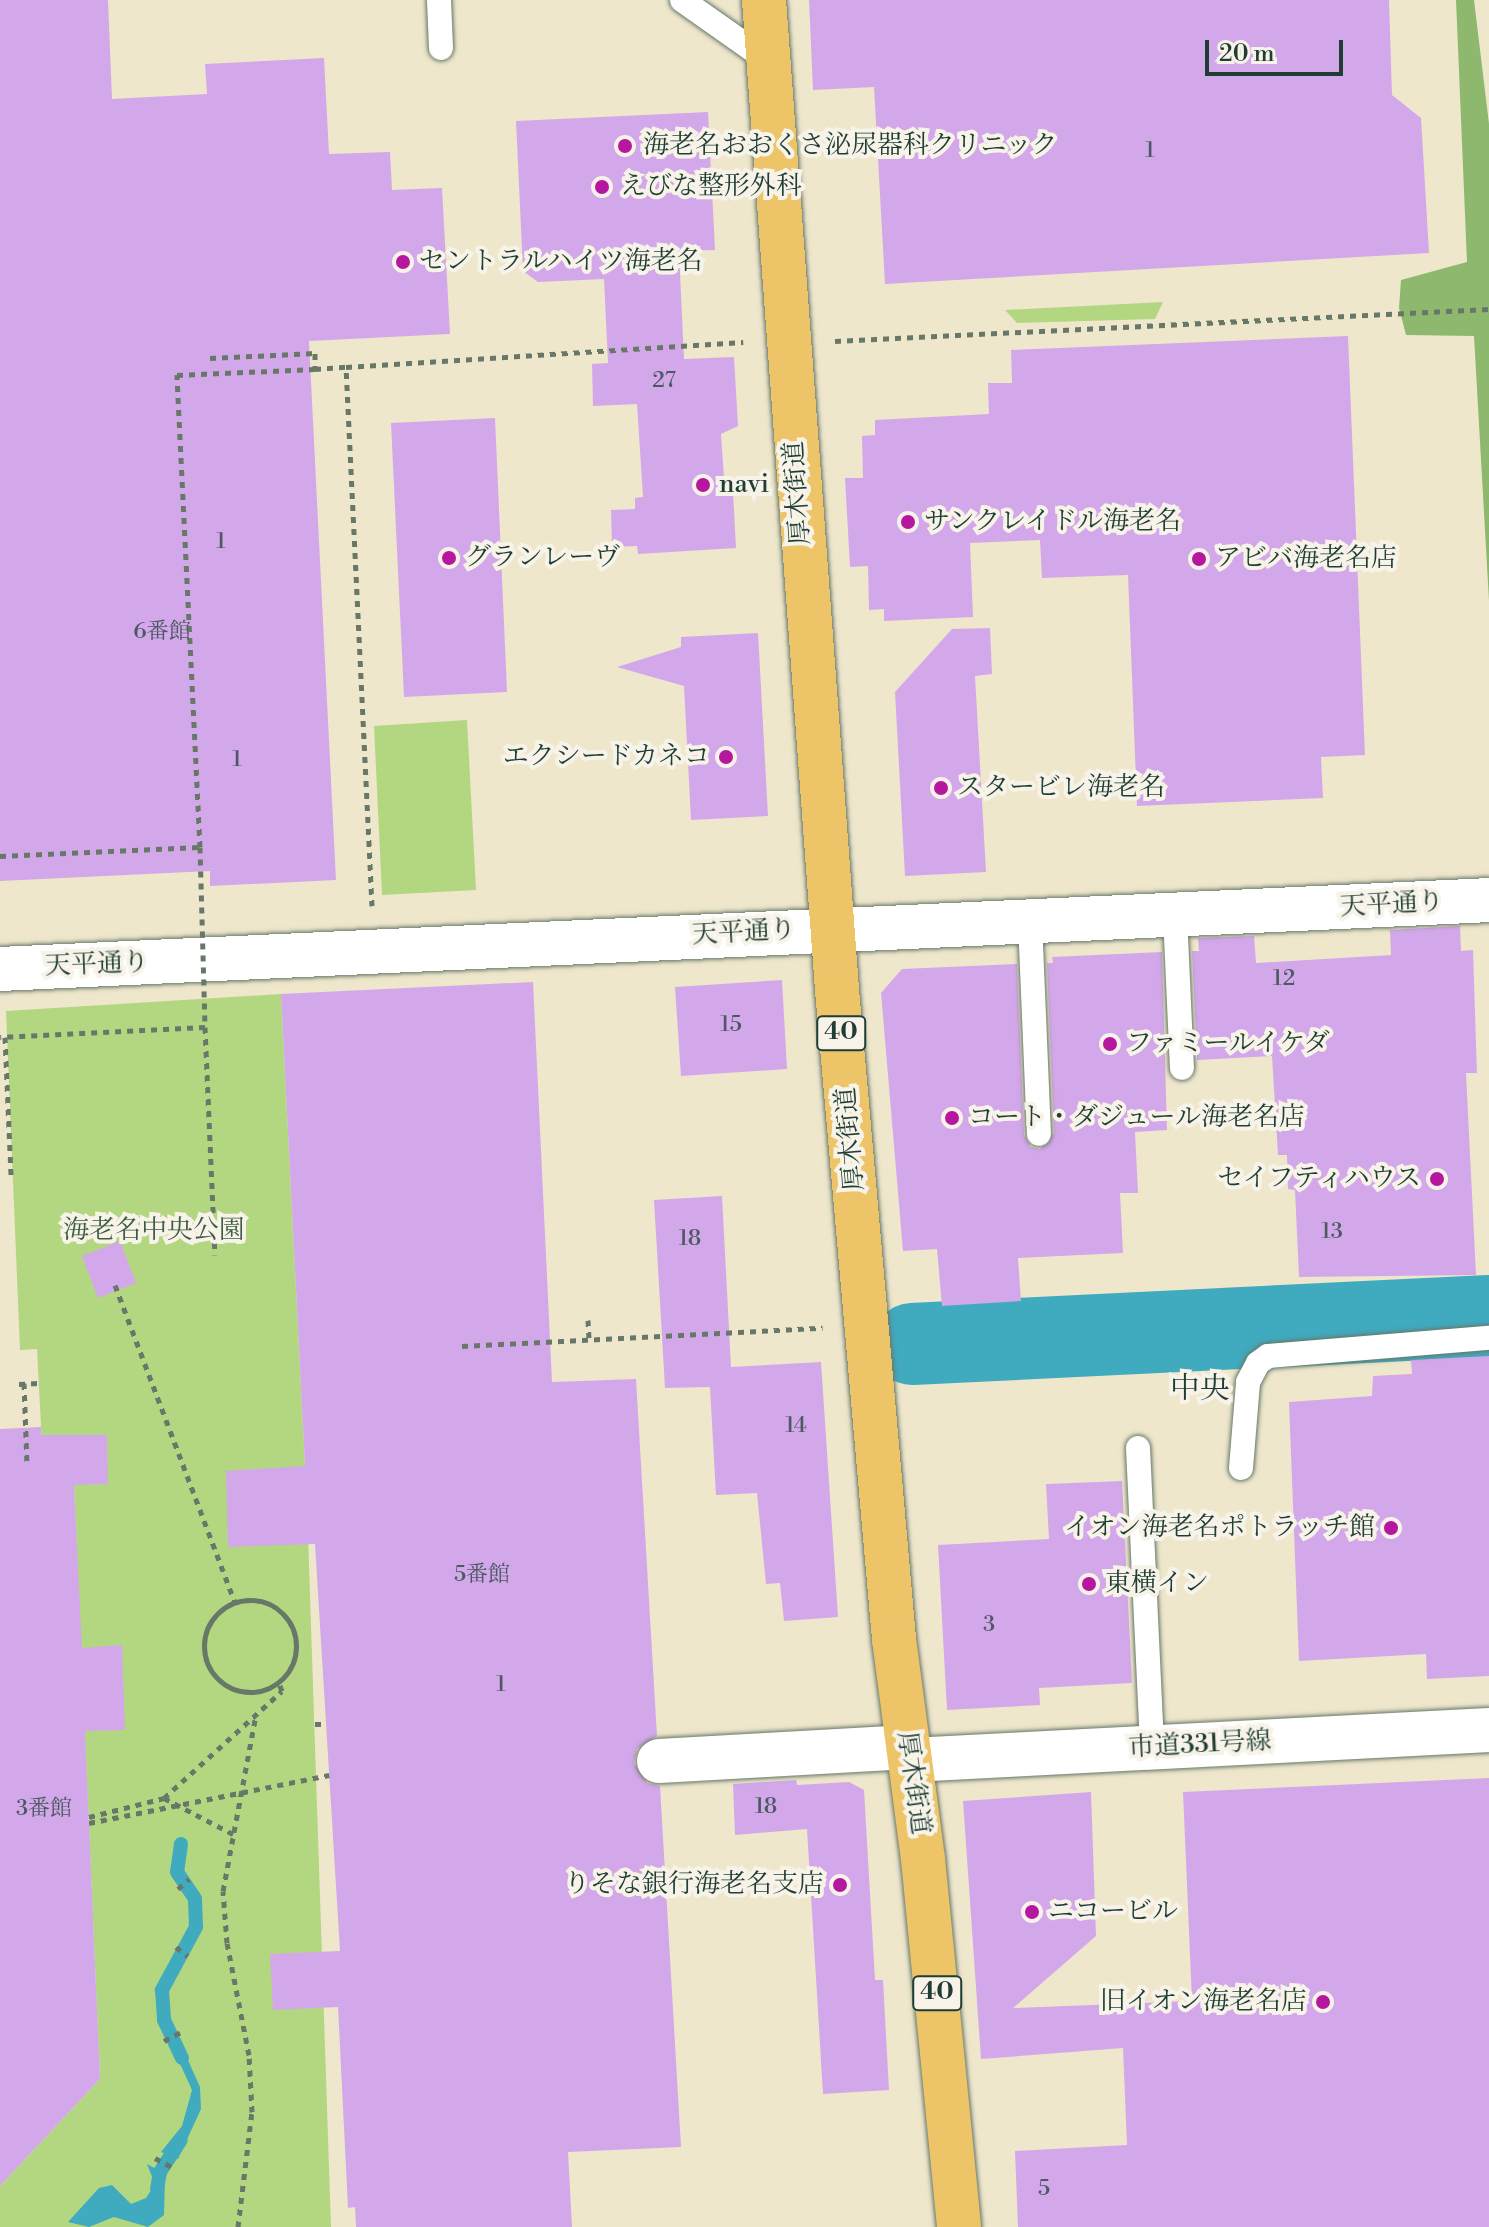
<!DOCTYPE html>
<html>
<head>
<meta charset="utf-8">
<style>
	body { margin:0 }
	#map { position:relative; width:1489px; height:2227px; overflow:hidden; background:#eee7cc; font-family:"Libre Bodoni","Noto Serif JP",serif }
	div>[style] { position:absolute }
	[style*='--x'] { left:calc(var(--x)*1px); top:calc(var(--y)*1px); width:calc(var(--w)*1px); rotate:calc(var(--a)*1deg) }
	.green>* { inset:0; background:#b3d780 }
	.forest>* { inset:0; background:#8eb86e }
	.water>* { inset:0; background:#40aabf }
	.stream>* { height:14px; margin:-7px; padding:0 7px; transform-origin:7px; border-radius:7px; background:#40aabf }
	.river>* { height:82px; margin:-41px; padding:0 41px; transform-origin:41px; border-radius:41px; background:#40aabf }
	.building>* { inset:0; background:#d3a8ea }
	.path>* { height:5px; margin-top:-2.5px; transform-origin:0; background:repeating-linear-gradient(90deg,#677869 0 6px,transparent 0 12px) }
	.path>.ring { margin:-2.5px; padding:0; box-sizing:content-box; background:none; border:5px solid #677869; border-radius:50% }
	.roads { filter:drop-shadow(0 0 2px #677869) drop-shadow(0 0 2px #677869) }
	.service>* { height:24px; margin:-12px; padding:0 12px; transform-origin:12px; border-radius:12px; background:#fff }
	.minor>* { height:44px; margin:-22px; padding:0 22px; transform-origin:22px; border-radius:22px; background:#fff }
	.tertiary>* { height:44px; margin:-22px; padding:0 22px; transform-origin:22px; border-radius:22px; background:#fff }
	.primary>* { height:44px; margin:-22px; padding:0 22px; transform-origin:22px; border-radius:22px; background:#eec469 }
	.path-bridge>* { height:5px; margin-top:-2.5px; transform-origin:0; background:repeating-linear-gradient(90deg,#677869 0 6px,transparent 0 12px) }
	.dots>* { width:22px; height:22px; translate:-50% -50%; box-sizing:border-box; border:4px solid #f7f3e8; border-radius:50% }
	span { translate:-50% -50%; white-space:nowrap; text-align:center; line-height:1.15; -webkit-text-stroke:8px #f7f3e8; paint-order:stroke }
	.number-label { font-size:22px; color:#4c5862 }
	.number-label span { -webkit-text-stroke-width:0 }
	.shield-label span { padding:2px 6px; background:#f7f3e8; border:2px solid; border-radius:6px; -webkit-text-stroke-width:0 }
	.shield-label { font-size:24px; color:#1f3d34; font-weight:700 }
	.poi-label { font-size:26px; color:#1f3d34 }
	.left { translate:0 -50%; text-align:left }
	.right { translate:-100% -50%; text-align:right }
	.street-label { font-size:26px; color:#1f3d34 }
	.park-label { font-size:26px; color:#3d5c43 }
	.quarter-label { font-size:30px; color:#1f3d34 }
	.scale { position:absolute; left:1205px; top:40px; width:138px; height:36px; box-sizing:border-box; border:4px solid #1f3d34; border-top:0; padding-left:10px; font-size:24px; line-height:28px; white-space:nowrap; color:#1f3d34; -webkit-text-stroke:6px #f7f3e8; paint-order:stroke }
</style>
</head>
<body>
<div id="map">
	<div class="green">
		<div style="clip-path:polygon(1163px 302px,1155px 319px,1017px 323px,1005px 310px)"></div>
		<div style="clip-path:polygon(467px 720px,476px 890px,382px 895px,374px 726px)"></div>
		<div style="clip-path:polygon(281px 994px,307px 1505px,331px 2227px,0 2227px,0 2186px,100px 2079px,73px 1465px,43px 1465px,37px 1349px,20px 1350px,6px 1011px)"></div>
	</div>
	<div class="forest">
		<div style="clip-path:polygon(1456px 0,1474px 0,1489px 124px,1489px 601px,1474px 336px,1406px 335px,1399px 308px,1401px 280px,1467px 262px)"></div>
	</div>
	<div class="water">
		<div style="clip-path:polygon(179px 2040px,200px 2087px,201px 2109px,178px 2159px,161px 2152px,182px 2126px,192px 2090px,171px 2044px)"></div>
		<div style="clip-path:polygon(147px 2164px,165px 2174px,164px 2215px,148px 2227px,114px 2217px,89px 2227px,68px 2222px,99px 2188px,112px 2185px,131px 2204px,146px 2198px,155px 2184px)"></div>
	</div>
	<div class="stream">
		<div style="--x:181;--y:1844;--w:28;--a:98"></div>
		<div style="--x:177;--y:1872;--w:32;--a:56"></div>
		<div style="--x:195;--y:1899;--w:28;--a:88"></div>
		<div style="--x:196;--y:1927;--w:72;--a:118.4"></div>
		<div style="--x:162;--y:1990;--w:30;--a:86"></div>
		<div style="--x:164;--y:2020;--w:42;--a:64.7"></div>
		<div style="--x:157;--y:2189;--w:17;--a:-80"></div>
		<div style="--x:160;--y:2172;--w:38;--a:-57"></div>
	</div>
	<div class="river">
		<div style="--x:912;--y:1344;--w:578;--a:-2.78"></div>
	</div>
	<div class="building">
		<div style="clip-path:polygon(0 0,108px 0,112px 99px,207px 94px,205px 64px,324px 58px,329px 154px,390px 152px,392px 190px,442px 188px,450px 334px,309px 341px,336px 880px,210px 886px,210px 871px,0 881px)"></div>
		<div style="clip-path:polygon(809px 0,1389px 0,1392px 95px,1421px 118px,1429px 253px,885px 284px,874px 87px,813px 90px)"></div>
		<div style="clip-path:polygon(708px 112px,715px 250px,679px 251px,684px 359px,734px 357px,738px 426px,721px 434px,725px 493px,733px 492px,736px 548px,638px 554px,637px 546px,612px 547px,611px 510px,635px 509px,635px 498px,643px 497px,637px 404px,593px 406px,592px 364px,608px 363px,604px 279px,538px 282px,523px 271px,516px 121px)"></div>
		<div style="clip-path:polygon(1348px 336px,1365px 755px,1321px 757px,1323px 798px,1137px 806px,1128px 575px,1042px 578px,1040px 540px,970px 543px,973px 617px,884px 621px,884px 609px,869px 610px,868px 566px,850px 567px,845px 478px,863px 478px,862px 436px,875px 435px,875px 420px,989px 414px,988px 383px,1012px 383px,1011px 350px)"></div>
		<div style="clip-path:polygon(495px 418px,507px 692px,404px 697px,391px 423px)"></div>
		<div style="clip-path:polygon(990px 628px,992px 674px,975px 676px,986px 872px,905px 876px,895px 692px,952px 629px)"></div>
		<div style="clip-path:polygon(758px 633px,768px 816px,691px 820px,684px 686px,617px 667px,681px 647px,681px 637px)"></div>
		<div style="clip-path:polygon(1460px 926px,1461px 951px,1473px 950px,1477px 1073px,1466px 1073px,1476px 1275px,1299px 1277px,1295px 1190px,1288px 1189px,1287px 1155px,1278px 1155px,1272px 1056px,1197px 1060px,1192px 951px,1199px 951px,1198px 938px,1254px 936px,1256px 963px,1391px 955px,1390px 930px)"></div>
		<div style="clip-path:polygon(1162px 952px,1167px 1130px,1135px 1132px,1138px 1193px,1120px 1193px,1123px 1253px,1018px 1258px,1021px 1301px,942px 1306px,937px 1249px,903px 1251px,881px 993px,902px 969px,1017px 964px,1024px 1135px,1031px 1147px,1040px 1149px,1054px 1133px,1047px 963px,1053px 963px,1052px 957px)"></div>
		<div style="clip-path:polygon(782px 980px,787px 1069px,681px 1076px,675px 987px)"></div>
		<div style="clip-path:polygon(533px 982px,552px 1382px,636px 1379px,657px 1736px,637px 1749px,634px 1763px,647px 1783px,660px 1786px,681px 2147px,568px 2152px,572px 2227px,356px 2227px,355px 2207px,348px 2208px,338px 2007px,273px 2010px,270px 1954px,340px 1951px,315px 1544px,228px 1547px,226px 1471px,305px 1466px,281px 994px)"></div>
		<div style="clip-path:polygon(722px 1196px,731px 1367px,821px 1362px,838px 1617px,784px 1621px,780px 1583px,766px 1584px,757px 1493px,716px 1495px,710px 1387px,665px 1388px,654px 1200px)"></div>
		<div style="clip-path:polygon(120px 1241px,136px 1283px,98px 1298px,82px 1256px)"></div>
		<div style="clip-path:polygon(1489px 1356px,1489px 1676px,1427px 1679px,1426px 1654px,1299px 1661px,1289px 1402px,1372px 1396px,1373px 1376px,1412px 1374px,1411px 1360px)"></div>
		<div style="clip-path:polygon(41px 1427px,41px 1435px,107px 1435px,108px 1484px,74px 1485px,82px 1648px,122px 1645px,125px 1730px,85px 1731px,100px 2079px,0 2186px,0 1429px)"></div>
		<div style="clip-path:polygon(1122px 1481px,1132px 1683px,1039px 1688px,1040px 1705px,947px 1710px,938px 1545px,1049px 1539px,1046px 1484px)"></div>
		<div style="clip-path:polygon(1489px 1778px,1489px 2227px,1018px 2227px,1015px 2151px,1127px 2145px,1123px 2048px,981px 2059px,963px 1801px,1091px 1792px,1096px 1936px,1013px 2008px,1192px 2001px,1183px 1792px)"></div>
		<div style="clip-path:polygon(796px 1780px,797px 1785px,849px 1782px,864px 1790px,875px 1980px,883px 1980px,889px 2090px,823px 2094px,807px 1829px,735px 1835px,733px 1784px)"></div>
	</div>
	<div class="path">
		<div style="--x:835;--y:341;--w:655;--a:-2.8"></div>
		<div style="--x:210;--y:358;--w:105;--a:-2.7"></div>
		<div style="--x:315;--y:353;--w:16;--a:90"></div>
		<div style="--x:315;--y:369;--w:31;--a:-4"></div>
		<div style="--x:200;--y:847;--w:473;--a:-92.8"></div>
		<div style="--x:177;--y:375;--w:138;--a:-2.5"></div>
		<div style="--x:372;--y:906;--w:540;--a:-92.76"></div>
		<div style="--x:346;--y:367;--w:398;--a:-3.6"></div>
		<div style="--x:205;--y:1027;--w:228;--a:87.5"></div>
		<div style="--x:5;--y:1037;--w:138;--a:87.5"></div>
		<div style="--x:115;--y:1285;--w:339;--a:69.3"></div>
		<div style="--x:588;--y:1320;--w:19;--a:87"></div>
		<div style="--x:462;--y:1346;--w:361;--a:-2.9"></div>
		<div style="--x:24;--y:1383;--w:83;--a:87.9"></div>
		<div style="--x:19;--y:1384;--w:20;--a:-3"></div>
		<div class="ring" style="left:204px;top:1600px;width:87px;height:87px"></div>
		<div style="--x:315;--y:1724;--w:11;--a:0"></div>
		<div style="--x:164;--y:1798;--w:78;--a:27.6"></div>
		<div style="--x:89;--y:1817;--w:77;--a:-14.2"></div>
		<div style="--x:164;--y:1798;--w:159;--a:-42.2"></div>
		<div style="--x:282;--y:1691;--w:9;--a:-111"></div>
		<div style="--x:178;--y:1889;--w:15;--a:-42"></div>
		<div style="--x:176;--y:1947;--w:15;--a:37"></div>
		<div style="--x:164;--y:2041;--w:19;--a:-28"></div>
		<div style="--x:155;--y:2158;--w:19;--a:28"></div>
		<div style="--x:238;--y:2227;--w:116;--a:-83.1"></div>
		<div style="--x:252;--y:2112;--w:57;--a:-93"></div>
		<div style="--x:249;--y:2055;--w:114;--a:-101.1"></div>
		<div style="--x:227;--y:1943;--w:52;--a:-94.4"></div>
		<div style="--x:223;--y:1891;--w:180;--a:-79.4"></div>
	</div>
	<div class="roads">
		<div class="service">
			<div style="--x:439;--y:0;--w:48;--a:87.6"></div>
			<div style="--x:682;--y:0;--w:104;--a:35.2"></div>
			<div style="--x:1175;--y:915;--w:153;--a:87.4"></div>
			<div style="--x:1030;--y:921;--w:213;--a:87.6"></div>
			<div style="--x:1138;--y:1448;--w:299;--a:87.3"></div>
			<div style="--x:1241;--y:1468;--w:86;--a:-85.3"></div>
			<div style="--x:1248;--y:1382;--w:21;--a:-62"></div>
			<div style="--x:1258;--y:1363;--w:12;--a:-35"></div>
			<div style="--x:1268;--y:1356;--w:222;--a:-4.7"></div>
		</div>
		<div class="minor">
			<div style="--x:659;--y:1761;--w:250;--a:-3.2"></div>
		</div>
		<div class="tertiary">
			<div style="--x:0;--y:969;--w:1491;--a:-2.65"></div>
			<div style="--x:911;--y:1760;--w:579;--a:-2.97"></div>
		</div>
		<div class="primary">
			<div style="--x:764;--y:0;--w:993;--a:85.78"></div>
			<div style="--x:837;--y:990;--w:651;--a:84.98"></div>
			<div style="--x:894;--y:1639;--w:222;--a:82.5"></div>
			<div style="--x:923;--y:1859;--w:370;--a:84.4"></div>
		</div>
	</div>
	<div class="path-bridge">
		<div style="--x:0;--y:856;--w:200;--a:-2.6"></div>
		<div style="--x:200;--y:847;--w:180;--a:88.4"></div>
		<div style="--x:205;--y:1027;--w:205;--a:177.2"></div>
		<div style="--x:89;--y:1823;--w:245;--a:-11.3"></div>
	</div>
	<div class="dots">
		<div style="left:625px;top:146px;background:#b5179e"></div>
		<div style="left:602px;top:187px;background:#b5179e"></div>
		<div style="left:403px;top:262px;background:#b5179e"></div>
		<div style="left:703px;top:485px;background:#b5179e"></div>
		<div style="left:908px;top:522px;background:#b5179e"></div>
		<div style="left:449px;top:558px;background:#b5179e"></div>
		<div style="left:1199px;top:559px;background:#b5179e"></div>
		<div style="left:726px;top:757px;background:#b5179e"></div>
		<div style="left:941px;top:788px;background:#b5179e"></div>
		<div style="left:1110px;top:1044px;background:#b5179e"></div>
		<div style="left:952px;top:1118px;background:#b5179e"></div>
		<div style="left:1437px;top:1179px;background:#b5179e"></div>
		<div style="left:1391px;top:1528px;background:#b5179e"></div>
		<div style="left:1089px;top:1584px;background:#b5179e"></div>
		<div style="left:840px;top:1885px;background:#b5179e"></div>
		<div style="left:1032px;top:1912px;background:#b5179e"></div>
		<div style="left:1323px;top:2002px;background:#b5179e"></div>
	</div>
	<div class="number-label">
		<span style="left:1150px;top:151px">1</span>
		<span style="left:664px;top:381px">27</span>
		<span style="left:221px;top:542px">1</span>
		<span style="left:162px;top:632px">6番館</span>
		<span style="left:237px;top:760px">1</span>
		<span style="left:1284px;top:979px">12</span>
		<span style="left:731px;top:1025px">15</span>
		<span style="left:1332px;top:1232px">13</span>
		<span style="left:690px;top:1239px">18</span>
		<span style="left:796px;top:1426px">14</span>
		<span style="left:482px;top:1575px">5番館</span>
		<span style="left:989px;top:1625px">3</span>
		<span style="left:501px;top:1685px">1</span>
		<span style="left:766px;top:1807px">18</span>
		<span style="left:44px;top:1809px">3番館</span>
		<span style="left:1044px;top:2189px">5</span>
	</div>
	<div class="shield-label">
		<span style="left:841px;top:1033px">40</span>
		<span style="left:937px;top:1993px">40</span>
	</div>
	<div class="poi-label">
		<span class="left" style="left:643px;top:146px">海老名おおくさ泌尿器科クリニック</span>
		<span class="left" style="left:620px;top:187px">えびな整形外科</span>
		<span class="left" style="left:419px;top:262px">セントラルハイツ海老名</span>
		<span class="left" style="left:719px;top:485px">navi</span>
		<span class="left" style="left:924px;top:522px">サンクレイドル海老名</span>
		<span class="left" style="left:465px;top:558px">グランレーヴ</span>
		<span class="left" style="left:1215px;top:559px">アビバ海老名店</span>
		<span class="right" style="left:710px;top:757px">エクシードカネコ</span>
		<span class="left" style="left:957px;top:788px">スタービレ海老名</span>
		<span class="left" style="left:1126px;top:1044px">ファミールイケダ</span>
		<span class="left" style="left:968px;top:1118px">コート・ダジュール海老名店</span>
		<span class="right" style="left:1421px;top:1179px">セイフティハウス</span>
		<span class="right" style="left:1375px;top:1528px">イオン海老名ポトラッチ館</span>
		<span class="left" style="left:1105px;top:1584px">東横イン</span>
		<span class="right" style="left:824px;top:1885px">りそな銀行海老名支店</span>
		<span class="left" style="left:1048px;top:1912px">ニコービル</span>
		<span class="right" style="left:1307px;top:2002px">旧イオン海老名店</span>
	</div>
	<div class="street-label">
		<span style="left:798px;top:493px;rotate:-94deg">厚木街道</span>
		<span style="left:1392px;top:905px;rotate:-3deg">天平通り</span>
		<span style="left:744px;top:933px;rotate:-3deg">天平通り</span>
		<span style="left:97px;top:965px;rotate:-2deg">天平通り</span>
		<span style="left:851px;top:1139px;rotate:-95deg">厚木街道</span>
		<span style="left:1200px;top:1745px;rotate:-3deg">市道331号線</span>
		<span style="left:913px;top:1783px;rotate:82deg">厚木街道</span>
	</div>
	<div class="park-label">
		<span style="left:154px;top:1231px">海老名中央公園</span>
	</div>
	<div class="quarter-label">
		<span style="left:1200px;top:1389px">中央</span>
	</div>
	<div class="scale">20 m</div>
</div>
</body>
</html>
